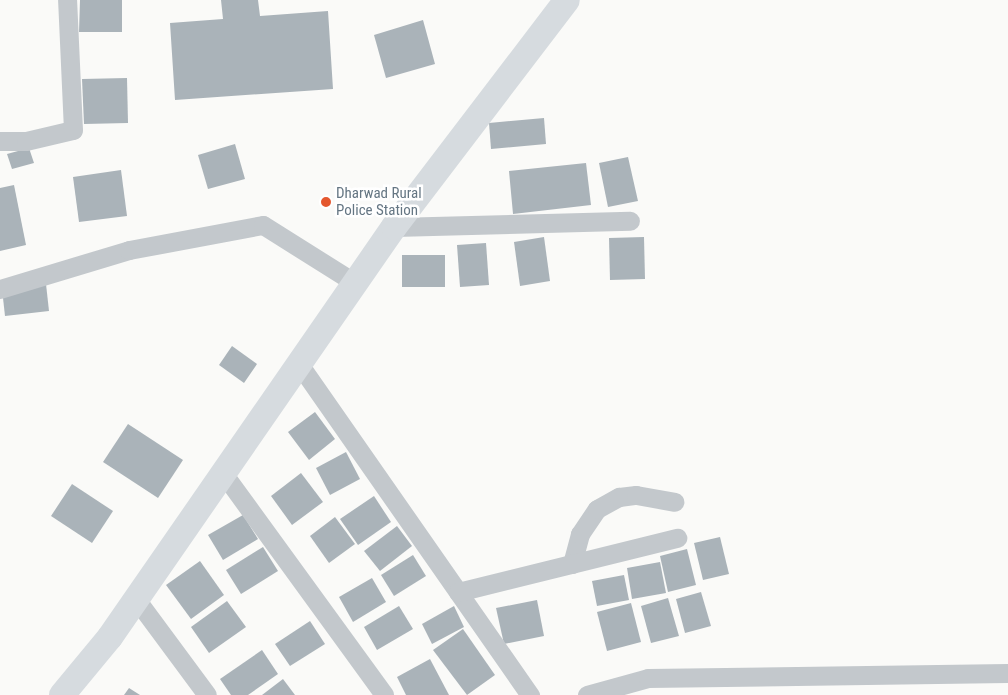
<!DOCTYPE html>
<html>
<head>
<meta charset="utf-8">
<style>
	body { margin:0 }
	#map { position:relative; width:1008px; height:695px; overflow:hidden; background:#fafaf8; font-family:"Roboto Condensed",sans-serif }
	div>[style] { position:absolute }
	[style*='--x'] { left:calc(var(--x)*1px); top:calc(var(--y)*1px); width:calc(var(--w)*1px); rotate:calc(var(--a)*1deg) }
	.building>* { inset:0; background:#aab3b9 }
	.minor>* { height:19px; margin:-9.5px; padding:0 9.5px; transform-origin:9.5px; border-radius:9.5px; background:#c3c8cc }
	.secondary>* { height:26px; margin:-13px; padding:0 13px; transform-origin:13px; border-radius:13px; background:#d6dbdf }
	.dots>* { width:14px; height:14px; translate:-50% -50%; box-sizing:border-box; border:2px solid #fff; border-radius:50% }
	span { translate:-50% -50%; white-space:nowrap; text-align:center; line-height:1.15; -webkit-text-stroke:5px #fff; paint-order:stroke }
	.poi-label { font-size:15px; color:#657683 }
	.left { translate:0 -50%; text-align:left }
</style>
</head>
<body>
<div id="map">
	<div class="building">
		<div style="clip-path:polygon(80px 0,122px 0,122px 32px,79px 32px)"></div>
		<div style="clip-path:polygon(221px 0,258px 0,260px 16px,328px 11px,333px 89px,175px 100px,170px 23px,223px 19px)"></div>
		<div style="clip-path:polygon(423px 20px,435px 64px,386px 78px,374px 35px)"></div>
		<div style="clip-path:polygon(127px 78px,128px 123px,84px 124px,82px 79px)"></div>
		<div style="clip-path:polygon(544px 118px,546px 144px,491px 149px,489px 123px)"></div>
		<div style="clip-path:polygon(235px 144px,245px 179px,208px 189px,198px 155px)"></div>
		<div style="clip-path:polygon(29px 148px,34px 163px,12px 169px,7px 154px)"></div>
		<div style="clip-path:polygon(628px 157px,638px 201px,608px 207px,599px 163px)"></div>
		<div style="clip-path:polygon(586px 163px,591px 205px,513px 214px,509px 171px)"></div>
		<div style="clip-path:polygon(121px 170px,127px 216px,79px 222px,73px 177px)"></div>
		<div style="clip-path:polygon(14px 185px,26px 245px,0 251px,0 188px)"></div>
		<div style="clip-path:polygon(544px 237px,550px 281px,520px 286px,514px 242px)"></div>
		<div style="clip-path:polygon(644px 237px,645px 279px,610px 280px,609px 238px)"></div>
		<div style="clip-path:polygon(486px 243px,489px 285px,460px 287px,457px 245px)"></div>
		<div style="clip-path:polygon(402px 255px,445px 255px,445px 287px,402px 287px)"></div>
		<div style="clip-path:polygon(46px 284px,49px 311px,5px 316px,2px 289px)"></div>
		<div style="clip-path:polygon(232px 346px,257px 364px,244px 383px,219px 365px)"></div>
		<div style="clip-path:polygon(315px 412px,335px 439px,309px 460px,288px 432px)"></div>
		<div style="clip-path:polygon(128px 424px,183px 460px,158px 498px,103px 462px)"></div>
		<div style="clip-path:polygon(346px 452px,360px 479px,330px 495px,316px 468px)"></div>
		<div style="clip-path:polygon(301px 473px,323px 502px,292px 525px,271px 496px)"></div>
		<div style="clip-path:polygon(72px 484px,113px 511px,92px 543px,51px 516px)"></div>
		<div style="clip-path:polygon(374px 496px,391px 522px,358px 545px,340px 519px)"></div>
		<div style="clip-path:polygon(243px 515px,258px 539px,223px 560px,208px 535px)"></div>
		<div style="clip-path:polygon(335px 517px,355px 544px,329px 563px,310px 536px)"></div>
		<div style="clip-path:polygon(397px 526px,412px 546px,380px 571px,364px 551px)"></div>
		<div style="clip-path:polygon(720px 537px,729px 574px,703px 580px,694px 543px)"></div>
		<div style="clip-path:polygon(263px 547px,278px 571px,241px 594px,226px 570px)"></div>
		<div style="clip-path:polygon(687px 549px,696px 585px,668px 592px,660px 556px)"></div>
		<div style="clip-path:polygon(413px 555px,426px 576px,394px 596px,381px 575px)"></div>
		<div style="clip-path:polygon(200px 561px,224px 595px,191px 619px,166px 585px)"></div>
		<div style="clip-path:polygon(660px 562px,666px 593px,632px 599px,627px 568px)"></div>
		<div style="clip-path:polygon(624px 575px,629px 600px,597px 606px,592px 581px)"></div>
		<div style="clip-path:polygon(372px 578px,386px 602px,353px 622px,339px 597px)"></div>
		<div style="clip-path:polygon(701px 592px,711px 626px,685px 633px,676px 599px)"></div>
		<div style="clip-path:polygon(668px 598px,679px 636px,651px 643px,641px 606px)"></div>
		<div style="clip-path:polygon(537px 600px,544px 636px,504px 644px,496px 608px)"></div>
		<div style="clip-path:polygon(227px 601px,246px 627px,209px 653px,191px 627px)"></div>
		<div style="clip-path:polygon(631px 603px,641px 642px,607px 651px,597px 612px)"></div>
		<div style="clip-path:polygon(399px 606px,413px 629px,377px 650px,364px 627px)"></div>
		<div style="clip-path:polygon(454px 606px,464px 627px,432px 644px,422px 624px)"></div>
		<div style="clip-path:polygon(310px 621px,325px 644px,290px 666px,275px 644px)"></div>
		<div style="clip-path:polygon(463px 629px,495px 675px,467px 695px,433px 650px)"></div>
		<div style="clip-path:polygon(262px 650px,278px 674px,248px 695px,231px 695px,220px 679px)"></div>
		<div style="clip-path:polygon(430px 659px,449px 695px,406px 695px,397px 677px)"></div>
		<div style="clip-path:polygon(283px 679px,295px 695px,262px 695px)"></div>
		<div style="clip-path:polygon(129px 688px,140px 695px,124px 695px)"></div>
	</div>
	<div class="minor">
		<div style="--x:0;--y:141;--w:26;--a:0"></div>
		<div style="--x:26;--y:141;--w:48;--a:-13.2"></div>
		<div style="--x:73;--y:130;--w:130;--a:-92.6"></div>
		<div style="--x:394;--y:227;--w:236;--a:-1.5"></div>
		<div style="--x:0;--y:289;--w:135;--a:-16.8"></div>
		<div style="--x:129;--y:250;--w:136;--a:-10.6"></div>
		<div style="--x:263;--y:225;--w:109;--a:32.2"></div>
		<div style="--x:299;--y:364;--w:404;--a:55.1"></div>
		<div style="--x:223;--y:473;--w:274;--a:54"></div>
		<div style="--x:572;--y:564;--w:31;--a:-75"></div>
		<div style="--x:580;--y:534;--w:30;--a:-56"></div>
		<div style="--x:597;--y:509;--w:25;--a:-29"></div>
		<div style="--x:619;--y:497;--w:17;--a:-7"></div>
		<div style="--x:636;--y:495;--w:39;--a:10"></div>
		<div style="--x:458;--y:592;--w:226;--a:-13.9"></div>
		<div style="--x:136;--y:599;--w:119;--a:53.5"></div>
		<div style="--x:587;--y:695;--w:63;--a:-15.6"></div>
		<div style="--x:648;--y:678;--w:360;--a:-0.8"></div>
	</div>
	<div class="secondary">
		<div style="--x:62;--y:695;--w:75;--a:-50.4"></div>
		<div style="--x:110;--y:637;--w:499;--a:-55.3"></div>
		<div style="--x:394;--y:227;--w:285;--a:-52.7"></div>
	</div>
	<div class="dots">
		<div style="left:326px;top:202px;background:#e4572e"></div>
	</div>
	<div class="poi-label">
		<span class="left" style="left:336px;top:202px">Dharwad Rural<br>Police Station</span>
	</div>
</div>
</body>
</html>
